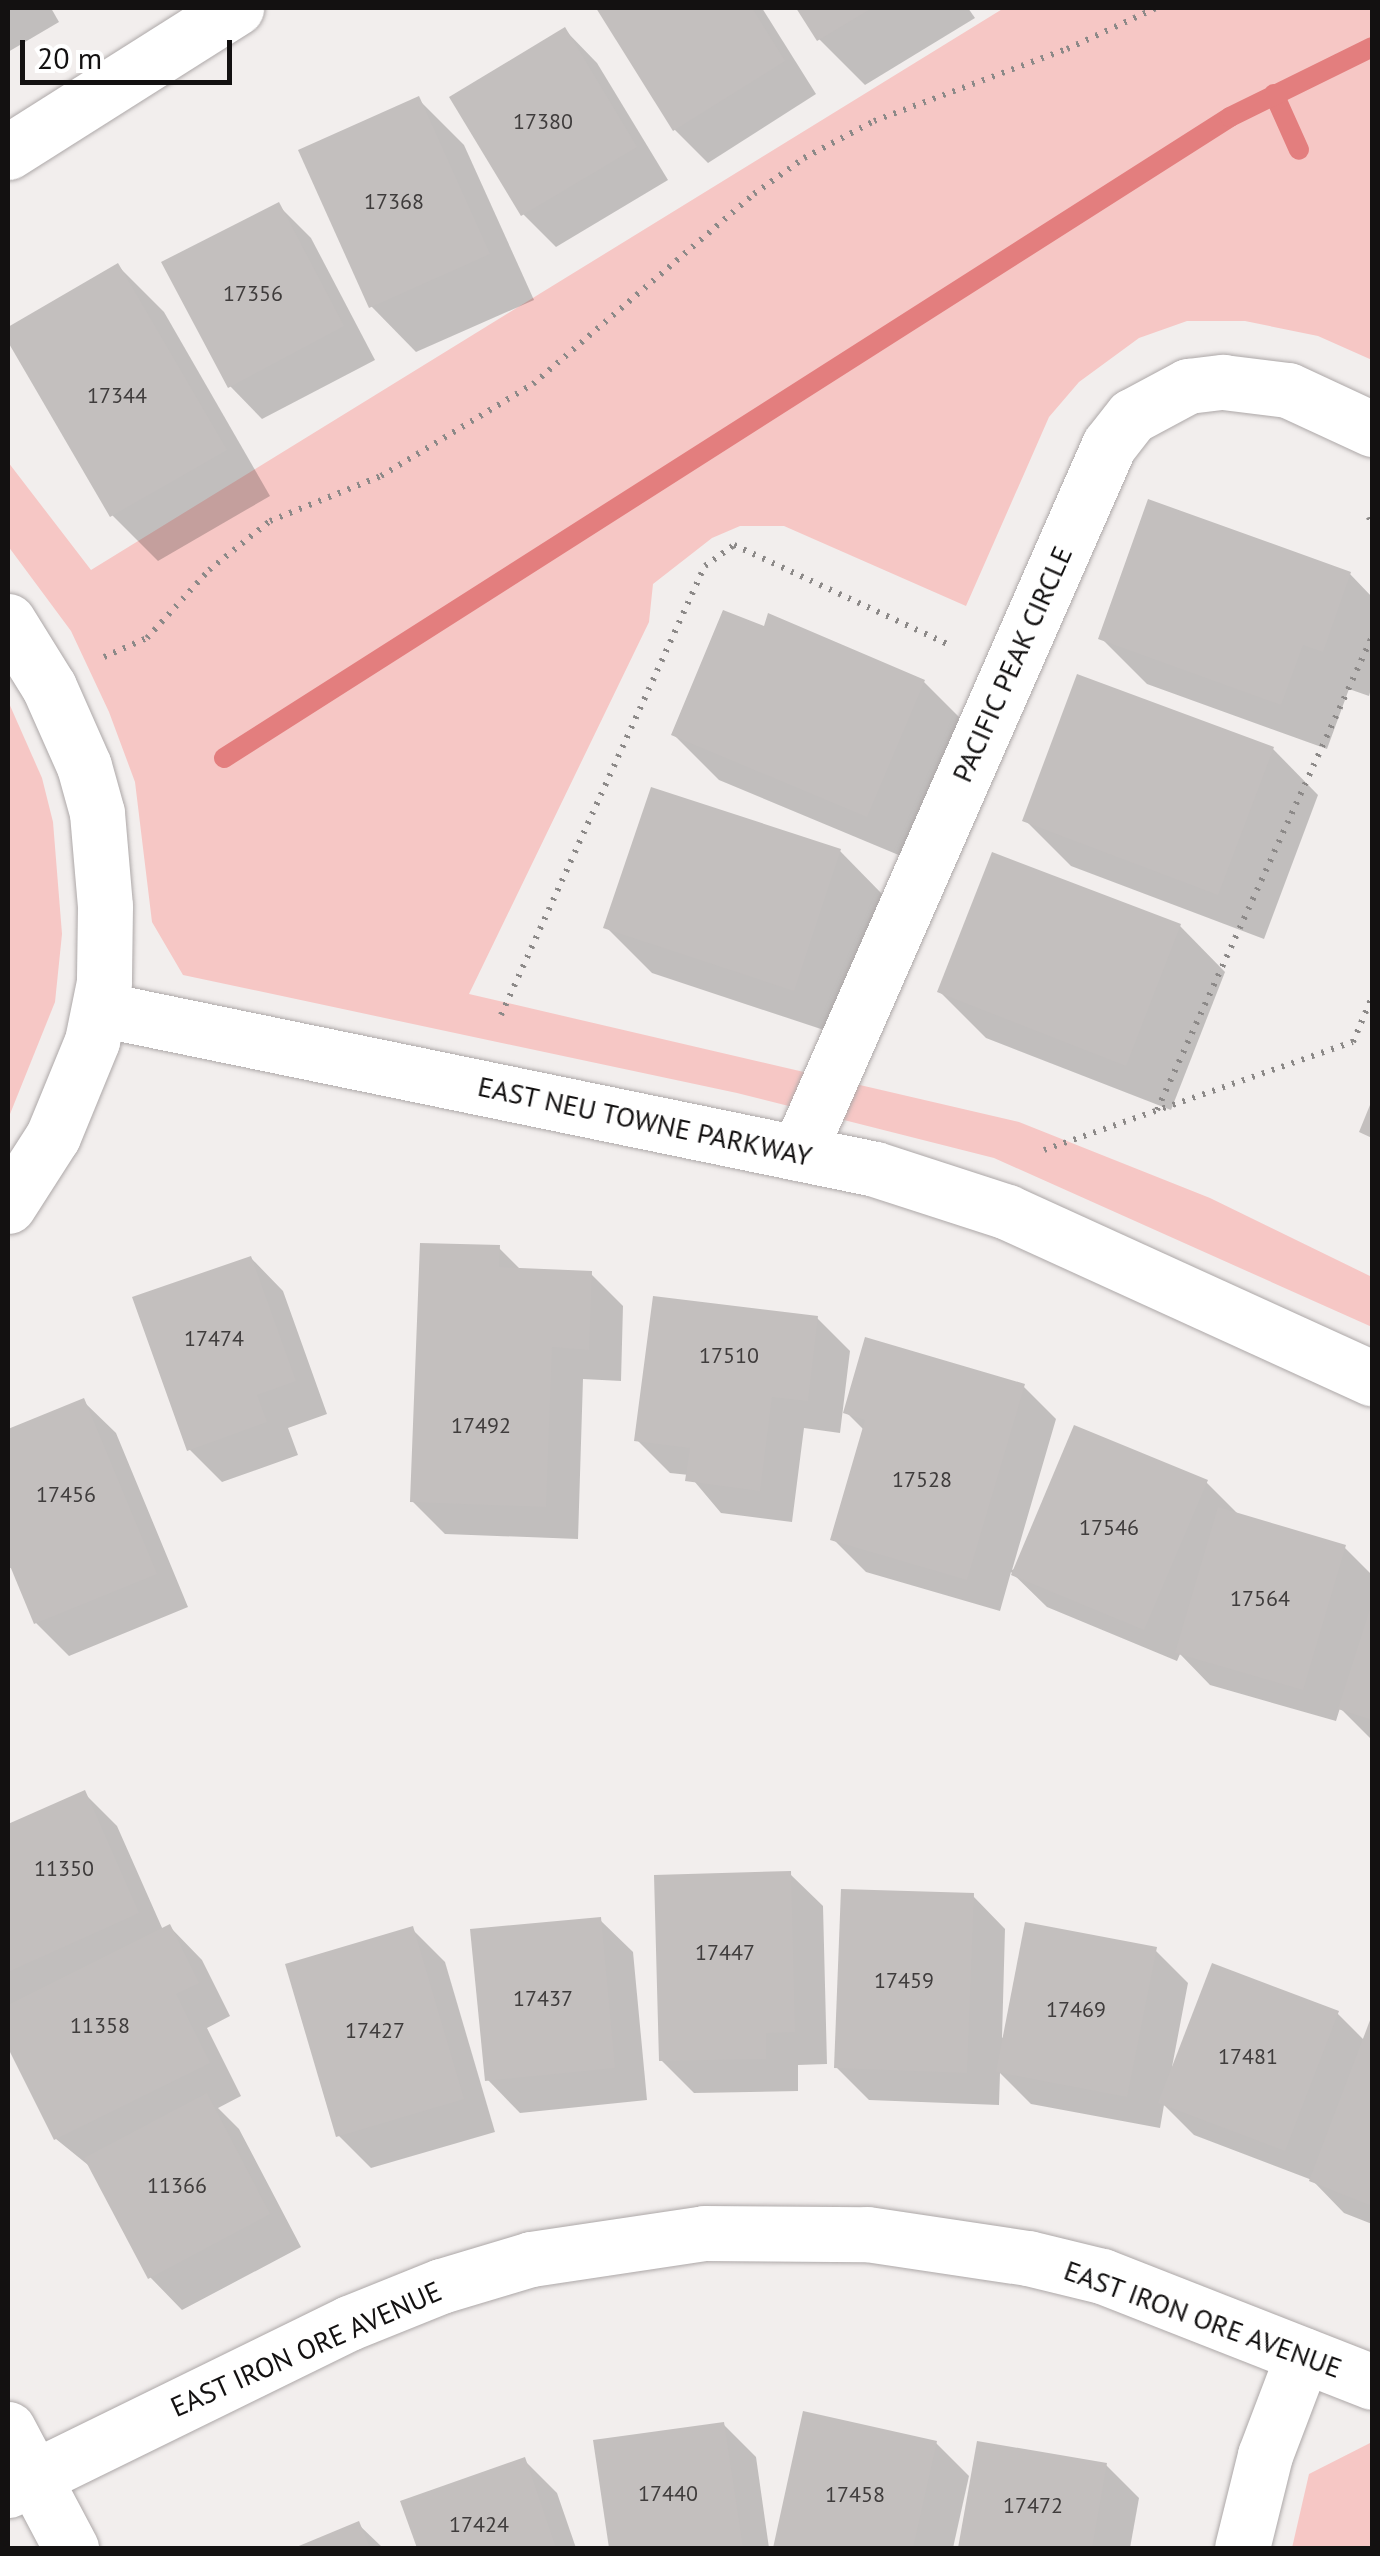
<!DOCTYPE html>
<html>
<head>
<meta charset="utf-8">
<style>
	body { margin:0 }
	#map { position:relative; width:1380px; height:2556px; overflow:hidden; background:#f2eeed; font-family:"PT Sans",sans-serif }
	div>[style] { position:absolute }
	[style*='--x'] { left:calc(var(--x)*1px); top:calc(var(--y)*1px); width:calc(var(--w)*1px); rotate:calc(var(--a)*1deg) }
	.green>* { inset:0; background:#f6c7c5 }
	.shadow>* { inset:0; background:#0003 }
	.stream>* { height:20px; margin:-10px; padding:0 10px; transform-origin:10px; border-radius:10px; background:#e37e7e }
	.building>* { inset:0; background:#c3bfbe }
	.path>* { height:6px; margin-top:-3px; transform-origin:0; background:repeating-linear-gradient(90deg,#8c8988 0 2.5px,transparent 0 10.5px) }
	.roads { filter:drop-shadow(0 0 2px #ada8a8) drop-shadow(0 0 2px #ada8a8) }
	.minor>* { height:55px; margin:-27.5px; padding:0 27.5px; transform-origin:27.5px; border-radius:27.5px; background:#fff }
	span { translate:-50% -50%; white-space:nowrap; text-align:center; line-height:1.15; -webkit-text-stroke:9px #fff; paint-order:stroke }
	.number-label { font-size:22px; color:#3f3c3c }
	.number-label span { -webkit-text-stroke-width:0 }
	.street-label { font-size:28px; color:#131111 }
	.frame { position:absolute; inset:0; border:10px solid #131111; pointer-events:none }
	.scale { position:absolute; left:20px; top:40px; width:212px; height:45px; box-sizing:border-box; border:5px solid #131111; border-top:0; padding-left:12px; font-size:30px; line-height:35px; white-space:nowrap; color:#131111; -webkit-text-stroke:8px #fff; paint-order:stroke }
</style>
</head>
<body>
<div id="map">
	<div class="green">
		<div style="clip-path:polygon(1004px 8px,1372px 8px,1372px 360px,1318px 336px,1245px 321px,1187px 321px,1139px 338px,1079px 382px,1049px 417px,966px 606px,784px 526px,740px 526px,712px 538px,653px 584px,649px 622px,469px 994px,1019px 1122px,1210px 1198px,1372px 1277px,1372px 1327px,994px 1158px,737px 1093px,183px 975px,152px 922px,135px 782px,109px 712px,71px 631px,8px 546px,8px 462px,91px 570px)"></div>
		<div style="clip-path:polygon(8px 701px,42px 778px,53px 822px,62px 934px,55px 1002px,8px 1119px)"></div>
		<div style="clip-path:polygon(1372px 2442px,1372px 2548px,1292px 2548px,1309px 2474px)"></div>
	</div>
	<div class="shadow">
		<div style="clip-path:polygon(8px 8px,51px 8px,59px 22px,8px 52px)"></div>
		<div style="clip-path:polygon(762px 8px,816px 94px,708px 163px,675px 130px,600px 9px)"></div>
		<div style="clip-path:polygon(799px 8px,968px 8px,975px 18px,865px 85px,819px 39px)"></div>
		<div style="clip-path:polygon(565px 30px,597px 63px,668px 180px,556px 247px,523px 214px)"></div>
		<div style="clip-path:polygon(418px 99px,464px 145px,534px 300px,416px 352px,371px 306px)"></div>
		<div style="clip-path:polygon(278px 205px,311px 238px,375px 360px,262px 419px,230px 386px)"></div>
		<div style="clip-path:polygon(118px 266px,164px 312px,270px 496px,158px 561px,112px 515px,8px 337px,8px 330px)"></div>
		<div style="clip-path:polygon(1350px 574px,1372px 597px,1372px 685px,1369px 696px,1349px 689px,1327px 749px,1147px 684px,1101px 638px)"></div>
		<div style="clip-path:polygon(924px 682px,970px 728px,913px 861px,719px 780px,674px 735px)"></div>
		<div style="clip-path:polygon(1273px 749px,1318px 795px,1264px 939px,1071px 866px,1025px 820px)"></div>
		<div style="clip-path:polygon(840px 851px,885px 897px,839px 1035px,652px 973px,606px 927px)"></div>
		<div style="clip-path:polygon(1180px 926px,1225px 972px,1171px 1110px,986px 1038px,940px 992px)"></div>
		<div style="clip-path:polygon(499px 1248px,522px 1271px,590px 1273px,623px 1306px,621px 1381px,583px 1379px,578px 1539px,445px 1534px,412px 1501px)"></div>
		<div style="clip-path:polygon(251px 1258px,283px 1291px,327px 1414px,288px 1428px,298px 1455px,222px 1482px,189px 1449px)"></div>
		<div style="clip-path:polygon(817px 1318px,850px 1351px,840px 1433px,804px 1428px,792px 1522px,721px 1513px,689px 1475px,670px 1473px,637px 1440px)"></div>
		<div style="clip-path:polygon(1023px 1386px,1056px 1419px,1012px 1570px,1206px 1482px,1240px 1516px,1344px 1547px,1372px 1575px,1372px 1740px,1340px 1708px,1336px 1721px,1210px 1685px,1180px 1654px,1177px 1661px,1047px 1607px,1011px 1572px,1000px 1611px,866px 1572px,833px 1539px,865px 1431px,846px 1412px)"></div>
		<div style="clip-path:polygon(83px 1401px,116px 1433px,188px 1607px,69px 1656px,36px 1623px,13px 1567px,8px 1569px,8px 1432px)"></div>
		<div style="clip-path:polygon(84px 1793px,117px 1826px,163px 1930px,170px 1927px,202px 1960px,230px 2016px,207px 2028px,241px 2096px,218px 2108px,239px 2129px,301px 2247px,182px 2310px,150px 2277px,93px 2169px,56px 2139px,8px 2042px,8px 1827px)"></div>
		<div style="clip-path:polygon(790px 1874px,823px 1906px,827px 2064px,798px 2065px,798px 2091px,694px 2093px,661px 2060px)"></div>
		<div style="clip-path:polygon(973px 1896px,1005px 1929px,1002px 2038px,1155px 1950px,1188px 1983px,1172px 2067px,1337px 2013px,1365px 2041px,1372px 2021px,1372px 2224px,1344px 2213px,1312px 2180px,1194px 2135px,1164px 2105px,1160px 2128px,1031px 2104px,1000px 2073px,999px 2105px,869px 2100px,836px 2067px)"></div>
		<div style="clip-path:polygon(600px 1920px,633px 1952px,647px 2100px,520px 2113px,488px 2080px)"></div>
		<div style="clip-path:polygon(412px 1929px,445px 1962px,495px 2132px,371px 2168px,338px 2135px)"></div>
		<div style="clip-path:polygon(805px 2414px,936px 2443px,969px 2476px,953px 2548px,776px 2548px)"></div>
		<div style="clip-path:polygon(724px 2425px,756px 2457px,769px 2548px,612px 2548px,596px 2442px)"></div>
		<div style="clip-path:polygon(979px 2444px,1106px 2465px,1139px 2498px,1130px 2548px,961px 2548px)"></div>
		<div style="clip-path:polygon(524px 2460px,557px 2493px,576px 2548px,420px 2548px,404px 2502px)"></div>
		<div style="clip-path:polygon(358px 2524px,383px 2548px,300px 2548px)"></div>
	</div>
	<div class="stream">
		<div style="--x:1274;--y:94;--w:61;--a:65.9"></div>
		<div style="--x:224;--y:758;--w:1193;--a:-32.5"></div>
		<div style="--x:1230;--y:117;--w:158;--a:-26.2"></div>
	</div>
	<div class="building">
		<div style="clip-path:polygon(596px 8px,752px 8px,785px 61px,673px 131px)"></div>
		<div style="clip-path:polygon(796px 8px,872px 8px,817px 41px)"></div>
		<div style="clip-path:polygon(565px 27px,637px 147px,521px 216px,449px 97px)"></div>
		<div style="clip-path:polygon(419px 96px,490px 254px,369px 308px,298px 150px)"></div>
		<div style="clip-path:polygon(279px 202px,344px 326px,228px 388px,161px 262px)"></div>
		<div style="clip-path:polygon(118px 263px,227px 450px,110px 517px,8px 342px,8px 327px)"></div>
		<div style="clip-path:polygon(1148px 499px,1351px 572px,1323px 652px,1303px 645px,1281px 705px,1098px 639px)"></div>
		<div style="clip-path:polygon(723px 610px,764px 626px,768px 613px,925px 680px,867px 817px,671px 735px)"></div>
		<div style="clip-path:polygon(1077px 674px,1274px 747px,1218px 895px,1022px 821px)"></div>
		<div style="clip-path:polygon(651px 787px,841px 849px,794px 991px,603px 928px)"></div>
		<div style="clip-path:polygon(992px 852px,1181px 924px,1126px 1066px,937px 992px)"></div>
		<div style="clip-path:polygon(1372px 1100px,1372px 1138px,1359px 1132px)"></div>
		<div style="clip-path:polygon(420px 1243px,500px 1245px,499px 1267px,592px 1271px,589px 1350px,552px 1347px,546px 1507px,410px 1502px)"></div>
		<div style="clip-path:polygon(251px 1256px,296px 1381px,257px 1395px,267px 1422px,187px 1451px,132px 1297px)"></div>
		<div style="clip-path:polygon(653px 1296px,818px 1316px,808px 1401px,772px 1397px,760px 1491px,685px 1481px,690px 1448px,634px 1441px)"></div>
		<div style="clip-path:polygon(865px 1337px,1025px 1384px,967px 1580px,830px 1540px,865px 1420px,843px 1413px)"></div>
		<div style="clip-path:polygon(84px 1398px,157px 1574px,34px 1624px,8px 1561px,8px 1429px)"></div>
		<div style="clip-path:polygon(1074px 1425px,1208px 1480px,1144px 1630px,1011px 1575px)"></div>
		<div style="clip-path:polygon(1218px 1507px,1346px 1545px,1303px 1690px,1175px 1653px)"></div>
		<div style="clip-path:polygon(1372px 1603px,1372px 1720px,1338px 1709px)"></div>
		<div style="clip-path:polygon(85px 1790px,139px 1913px,8px 1972px,8px 1824px)"></div>
		<div style="clip-path:polygon(791px 1871px,795px 2032px,766px 2033px,766px 2059px,659px 2061px,654px 1875px)"></div>
		<div style="clip-path:polygon(841px 1889px,974px 1893px,967px 2073px,834px 2068px)"></div>
		<div style="clip-path:polygon(601px 1917px,615px 2068px,485px 2081px,470px 1929px)"></div>
		<div style="clip-path:polygon(1025px 1922px,1157px 1947px,1127px 2097px,996px 2072px)"></div>
		<div style="clip-path:polygon(170px 1924px,199px 1983px,176px 1994px,210px 2063px,54px 2140px,8px 2048px,8px 2005px)"></div>
		<div style="clip-path:polygon(413px 1926px,464px 2099px,336px 2137px,285px 1964px)"></div>
		<div style="clip-path:polygon(1212px 1963px,1339px 2011px,1285px 2151px,1158px 2103px)"></div>
		<div style="clip-path:polygon(1372px 2015px,1372px 2206px,1309px 2181px)"></div>
		<div style="clip-path:polygon(207px 2093px,270px 2214px,148px 2279px,84px 2158px)"></div>
		<div style="clip-path:polygon(803px 2411px,937px 2441px,913px 2548px,773px 2548px)"></div>
		<div style="clip-path:polygon(724px 2422px,743px 2548px,609px 2548px,593px 2440px)"></div>
		<div style="clip-path:polygon(977px 2441px,1107px 2463px,1092px 2548px,958px 2548px)"></div>
		<div style="clip-path:polygon(525px 2457px,556px 2548px,417px 2548px,400px 2501px)"></div>
		<div style="clip-path:polygon(359px 2521px,370px 2548px,294px 2548px)"></div>
	</div>
	<div class="path">
		<div style="--x:1369;--y:517;--w:9;--a:72"></div>
		<div style="--x:104;--y:657;--w:47;--a:-23.8"></div>
		<div style="--x:147;--y:638;--w:92;--a:-47.6"></div>
		<div style="--x:209;--y:570;--w:78;--a:-38.8"></div>
		<div style="--x:270;--y:521;--w:120;--a:-22.1"></div>
		<div style="--x:381;--y:476;--w:178;--a:-31.2"></div>
		<div style="--x:533;--y:384;--w:291;--a:-40.7"></div>
		<div style="--x:754;--y:194;--w:62;--a:-35.8"></div>
		<div style="--x:804;--y:158;--w:79;--a:-27.9"></div>
		<div style="--x:874;--y:121;--w:206;--a:-20.5"></div>
		<div style="--x:1067;--y:49;--w:98;--a:-24.7"></div>
		<div style="--x:501;--y:1015;--w:493;--a:-65.6"></div>
		<div style="--x:705;--y:566;--w:36;--a:-36"></div>
		<div style="--x:734;--y:545;--w:237;--a:24.9"></div>
		<div style="--x:1157;--y:1110;--w:520;--a:-65.56"></div>
		<div style="--x:1044;--y:1150;--w:327;--a:-19.3"></div>
		<div style="--x:1353;--y:1042;--w:49;--a:-67.1"></div>
	</div>
	<div class="roads">
		<div class="minor">
			<div style="--x:8;--y:152;--w:270;--a:-32.3"></div>
			<div style="--x:8;--y:621;--w:78;--a:58.2"></div>
			<div style="--x:49;--y:687;--w:86;--a:66.1"></div>
			<div style="--x:84;--y:766;--w:49;--a:74.5"></div>
			<div style="--x:97;--y:813;--w:93;--a:85.1"></div>
			<div style="--x:105;--y:906;--w:76;--a:90.8"></div>
			<div style="--x:104;--y:982;--w:60;--a:101.5"></div>
			<div style="--x:92;--y:1041;--w:103;--a:112.3"></div>
			<div style="--x:53;--y:1136;--w:83;--a:122.7"></div>
			<div style="--x:100;--y:1009;--w:791;--a:11.66"></div>
			<div style="--x:875;--y:1169;--w:139;--a:18"></div>
			<div style="--x:1007;--y:1212;--w:401;--a:24.5"></div>
			<div style="--x:798;--y:1153;--w:773;--a:-66.29"></div>
			<div style="--x:1109;--y:445;--w:37;--a:-52"></div>
			<div style="--x:1132;--y:416;--w:64;--a:-28.2"></div>
			<div style="--x:1188;--y:386;--w:35;--a:-7"></div>
			<div style="--x:1223;--y:382;--w:65;--a:7"></div>
			<div style="--x:1288;--y:390;--w:93;--a:24.9"></div>
			<div style="--x:8;--y:2429;--w:135;--a:62.1"></div>
			<div style="--x:8;--y:2490;--w:380;--a:-26.1"></div>
			<div style="--x:349;--y:2323;--w:99;--a:-21.9"></div>
			<div style="--x:441;--y:2286;--w:94;--a:-16.7"></div>
			<div style="--x:531;--y:2259;--w:175;--a:-8.5"></div>
			<div style="--x:704;--y:2233;--w:163;--a:0.4"></div>
			<div style="--x:867;--y:2234;--w:163;--a:8.5"></div>
			<div style="--x:1028;--y:2258;--w:76;--a:13.7"></div>
			<div style="--x:1102;--y:2276;--w:290;--a:21.4"></div>
			<div style="--x:1242;--y:2548;--w:96;--a:-76.1"></div>
			<div style="--x:1265;--y:2455;--w:107;--a:-69.2"></div>
		</div>
	</div>
	<div class="number-label">
		<span style="left:543px;top:122px">17380</span>
		<span style="left:394px;top:202px">17368</span>
		<span style="left:253px;top:294px">17356</span>
		<span style="left:117px;top:396px">17344</span>
		<span style="left:214px;top:1339px">17474</span>
		<span style="left:729px;top:1356px">17510</span>
		<span style="left:481px;top:1426px">17492</span>
		<span style="left:922px;top:1480px">17528</span>
		<span style="left:66px;top:1495px">17456</span>
		<span style="left:1109px;top:1528px">17546</span>
		<span style="left:1260px;top:1599px">17564</span>
		<span style="left:64px;top:1869px">11350</span>
		<span style="left:725px;top:1953px">17447</span>
		<span style="left:904px;top:1981px">17459</span>
		<span style="left:543px;top:1999px">17437</span>
		<span style="left:1076px;top:2010px">17469</span>
		<span style="left:100px;top:2026px">11358</span>
		<span style="left:375px;top:2031px">17427</span>
		<span style="left:1248px;top:2057px">17481</span>
		<span style="left:177px;top:2186px">11366</span>
		<span style="left:668px;top:2494px">17440</span>
		<span style="left:855px;top:2495px">17458</span>
		<span style="left:1033px;top:2506px">17472</span>
		<span style="left:479px;top:2525px">17424</span>
	</div>
	<div class="street-label">
		<span style="left:1012px;top:664px;rotate:-66deg">PACIFIC PEAK CIRCLE</span>
		<span style="left:645px;top:1121px;rotate:12deg">EAST NEU TOWNE PARKWAY</span>
		<span style="left:1203px;top:2319px;rotate:20deg">EAST IRON ORE AVENUE</span>
		<span style="left:306px;top:2349px;rotate:-24deg">EAST IRON ORE AVENUE</span>
	</div>
	<div class="frame"></div>
	<div class="scale">20 m</div>
</div>
</body>
</html>
